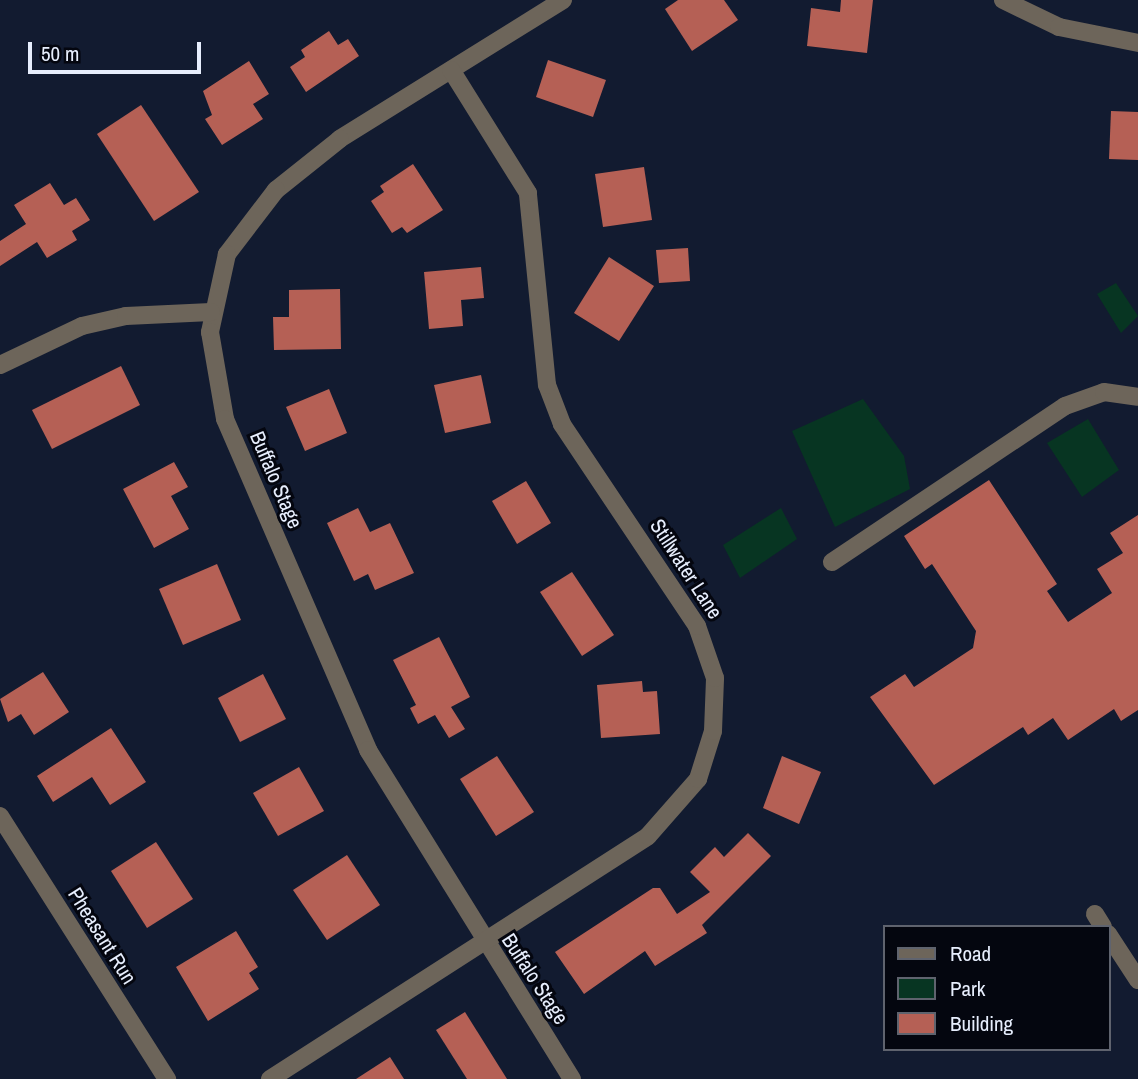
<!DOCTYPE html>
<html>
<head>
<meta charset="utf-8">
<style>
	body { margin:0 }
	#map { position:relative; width:1138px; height:1079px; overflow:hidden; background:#121b30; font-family:"Archivo Narrow",sans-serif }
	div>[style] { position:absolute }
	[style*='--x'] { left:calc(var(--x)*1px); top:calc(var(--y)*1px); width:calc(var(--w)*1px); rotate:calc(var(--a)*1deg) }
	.green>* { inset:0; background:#073522 }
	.building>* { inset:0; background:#b56055 }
	.minor>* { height:18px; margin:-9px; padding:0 9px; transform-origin:9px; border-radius:9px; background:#6d655a }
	span { translate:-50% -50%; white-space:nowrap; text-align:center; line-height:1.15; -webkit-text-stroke:6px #04060f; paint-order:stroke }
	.street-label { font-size:21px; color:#e7eefd }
	.legend { position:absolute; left:883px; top:925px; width:228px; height:126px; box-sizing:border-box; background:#04060f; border:2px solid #5f636e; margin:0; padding:9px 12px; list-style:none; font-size:21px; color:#e7eefd }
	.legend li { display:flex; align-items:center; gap:14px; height:35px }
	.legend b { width:35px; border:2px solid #5f636e }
	.scale { position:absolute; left:28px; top:42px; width:173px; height:32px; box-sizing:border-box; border:4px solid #e7eefd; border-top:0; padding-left:9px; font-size:21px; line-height:24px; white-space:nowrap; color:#e7eefd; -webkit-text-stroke:5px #04060f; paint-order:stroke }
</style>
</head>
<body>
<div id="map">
	<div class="green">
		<div style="clip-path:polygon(1116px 283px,1138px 316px,1121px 333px,1097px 294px)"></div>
		<div style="clip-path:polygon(863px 399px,904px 456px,910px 489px,835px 527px,792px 431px)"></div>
		<div style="clip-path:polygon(1088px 419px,1119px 470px,1082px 497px,1047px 443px)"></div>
		<div style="clip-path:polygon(781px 508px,797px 539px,740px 578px,723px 545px)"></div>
	</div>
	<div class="building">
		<div style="clip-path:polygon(678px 0,724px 0,738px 20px,692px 51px,665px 9px)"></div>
		<div style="clip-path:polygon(841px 0,873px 0,867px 53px,807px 46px,811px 8px,840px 12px)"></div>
		<div style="clip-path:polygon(329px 31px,338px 45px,348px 39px,359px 56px,306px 92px,290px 67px,305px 57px,301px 50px)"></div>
		<div style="clip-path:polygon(548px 60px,606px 80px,593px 117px,536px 97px)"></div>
		<div style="clip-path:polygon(249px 61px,269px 94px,253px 104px,263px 119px,222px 145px,205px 119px,212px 115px,203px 91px)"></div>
		<div style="clip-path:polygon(141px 105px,199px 192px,154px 221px,97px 134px)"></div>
		<div style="clip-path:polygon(1111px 111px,1138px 112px,1138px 160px,1109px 159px)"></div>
		<div style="clip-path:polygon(413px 164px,443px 210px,407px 233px,402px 227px,392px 233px,371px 201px,384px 192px,380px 186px)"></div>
		<div style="clip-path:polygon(644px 167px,652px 220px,603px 227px,595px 174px)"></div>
		<div style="clip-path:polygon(50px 183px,64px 205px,76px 198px,90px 220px,72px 231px,77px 240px,47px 258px,37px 242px,0 266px,0 241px,26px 224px,14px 205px)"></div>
		<div style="clip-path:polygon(688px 248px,690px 281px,659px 283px,656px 250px)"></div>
		<div style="clip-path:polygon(609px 257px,654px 286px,619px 341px,574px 313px)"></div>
		<div style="clip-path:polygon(481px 267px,484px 298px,461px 300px,463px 326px,429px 329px,424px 272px)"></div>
		<div style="clip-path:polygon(340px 289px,341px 349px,274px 350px,273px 317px,289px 317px,289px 290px)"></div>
		<div style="clip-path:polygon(121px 366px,140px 405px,52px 449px,32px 410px)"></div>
		<div style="clip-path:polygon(481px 375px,491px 423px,445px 433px,434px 385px)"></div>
		<div style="clip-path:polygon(329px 389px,347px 433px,305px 451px,286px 407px)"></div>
		<div style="clip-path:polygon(174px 462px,188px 487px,171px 496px,189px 529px,154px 548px,123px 489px)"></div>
		<div style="clip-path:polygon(989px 480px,1057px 584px,1047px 591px,1068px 622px,1112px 593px,1097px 569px,1123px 553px,1110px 533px,1138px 515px,1138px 710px,1121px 721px,1114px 709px,1068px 740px,1053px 718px,1028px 735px,1023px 727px,934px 785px,870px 697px,905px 674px,914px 687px,973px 648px,976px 631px,932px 564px,925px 569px,904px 536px)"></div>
		<div style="clip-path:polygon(526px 481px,551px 523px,517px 544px,492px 501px)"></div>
		<div style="clip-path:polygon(358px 508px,370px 532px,390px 523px,414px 573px,375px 590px,368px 574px,354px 581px,327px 523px)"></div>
		<div style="clip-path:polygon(217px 564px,241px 620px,183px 645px,159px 589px)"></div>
		<div style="clip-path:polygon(572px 572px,614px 635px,582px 656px,540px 592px)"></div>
		<div style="clip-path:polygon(439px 637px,470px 697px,451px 707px,465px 729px,449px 738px,435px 715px,418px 724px,410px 708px,416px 705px,393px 660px)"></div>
		<div style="clip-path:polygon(43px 672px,69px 712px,34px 735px,21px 714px,8px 722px,0 699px)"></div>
		<div style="clip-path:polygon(263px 674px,286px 719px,240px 742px,218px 698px)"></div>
		<div style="clip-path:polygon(642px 681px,643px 692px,657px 691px,660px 734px,601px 738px,597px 685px)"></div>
		<div style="clip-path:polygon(111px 728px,146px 782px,110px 805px,92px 777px,53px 802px,37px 776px)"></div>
		<div style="clip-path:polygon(497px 756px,534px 812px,496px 836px,460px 779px)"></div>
		<div style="clip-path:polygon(782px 756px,821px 772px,799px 824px,763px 808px)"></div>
		<div style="clip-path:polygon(299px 767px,324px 811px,278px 836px,253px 793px)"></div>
		<div style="clip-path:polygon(748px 833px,771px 856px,702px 925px,707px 933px,655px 966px,645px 951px,584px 994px,555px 952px,653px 888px,660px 888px,677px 914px,710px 892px,690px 872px,715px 847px,724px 857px)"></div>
		<div style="clip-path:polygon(156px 842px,193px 899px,147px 928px,111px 871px)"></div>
		<div style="clip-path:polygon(347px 855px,380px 905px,327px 940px,293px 890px)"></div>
		<div style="clip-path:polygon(236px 931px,258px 967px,249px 973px,259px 989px,208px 1021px,176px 967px)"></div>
		<div style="clip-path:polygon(465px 1012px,507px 1079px,467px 1079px,436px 1030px)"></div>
		<div style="clip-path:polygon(390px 1057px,404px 1079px,356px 1079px)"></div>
	</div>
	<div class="minor">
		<div style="--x:563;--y:0;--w:263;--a:148.1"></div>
		<div style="--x:340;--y:139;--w:82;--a:141.4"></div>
		<div style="--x:276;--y:190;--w:81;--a:127.4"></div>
		<div style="--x:227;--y:254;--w:80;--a:102.3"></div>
		<div style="--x:210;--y:332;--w:88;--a:80.2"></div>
		<div style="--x:225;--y:419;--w:361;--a:66.6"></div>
		<div style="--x:368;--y:750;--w:387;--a:58.2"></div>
		<div style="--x:1003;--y:0;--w:62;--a:25.7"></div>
		<div style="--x:1059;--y:27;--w:81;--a:11.4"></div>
		<div style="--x:0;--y:365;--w:91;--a:-25.4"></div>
		<div style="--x:82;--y:326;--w:45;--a:-12.8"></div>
		<div style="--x:126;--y:316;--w:85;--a:-2.7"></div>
		<div style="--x:832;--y:562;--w:280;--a:-33.8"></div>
		<div style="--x:1065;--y:406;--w:41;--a:-19.7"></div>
		<div style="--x:1104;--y:392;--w:34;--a:8"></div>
		<div style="--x:0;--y:816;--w:312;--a:57.6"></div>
		<div style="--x:1095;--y:914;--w:15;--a:58"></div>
		<div style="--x:1108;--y:934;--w:55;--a:56.9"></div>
		<div style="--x:270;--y:1079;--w:449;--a:-32.7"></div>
		<div style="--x:648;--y:836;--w:76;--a:-48.7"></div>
		<div style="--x:698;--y:779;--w:50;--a:-72.6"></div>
		<div style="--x:713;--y:731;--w:53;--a:-87.8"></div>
		<div style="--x:715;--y:678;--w:55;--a:-109.1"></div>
		<div style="--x:697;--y:626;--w:243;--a:-123.8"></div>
		<div style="--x:562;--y:424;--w:42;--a:-111"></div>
		<div style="--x:547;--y:385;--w:193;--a:-95.7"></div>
		<div style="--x:528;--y:193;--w:145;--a:-122"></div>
	</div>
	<div class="street-label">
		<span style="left:276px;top:480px;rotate:67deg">Buffalo Stage</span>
		<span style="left:686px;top:569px;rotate:57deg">Stillwater Lane</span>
		<span style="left:102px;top:936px;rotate:58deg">Pheasant Run</span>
		<span style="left:535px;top:979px;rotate:57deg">Buffalo Stage</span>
	</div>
	<ul class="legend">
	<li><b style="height:9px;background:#6d655a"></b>Road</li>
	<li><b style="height:19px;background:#073522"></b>Park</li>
	<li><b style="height:19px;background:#b56055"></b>Building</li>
	</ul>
	<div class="scale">50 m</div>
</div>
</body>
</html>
